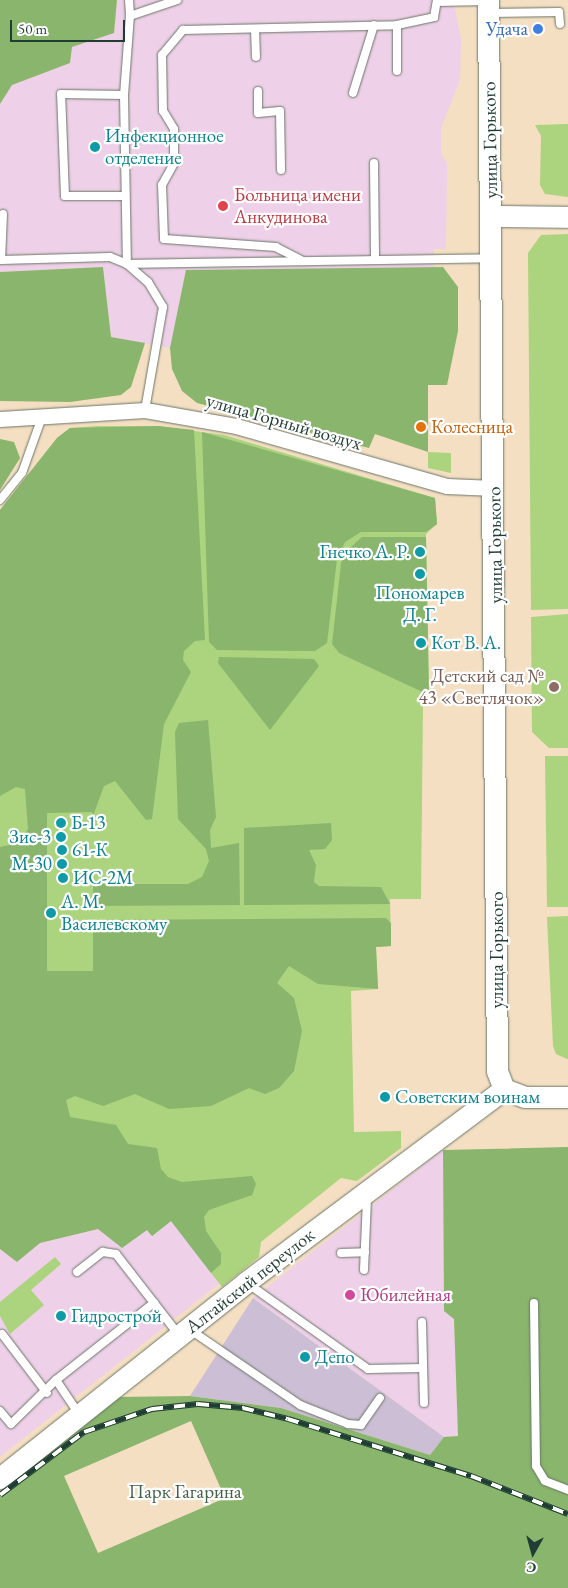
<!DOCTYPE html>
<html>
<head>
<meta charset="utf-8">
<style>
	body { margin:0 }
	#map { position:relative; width:568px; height:1588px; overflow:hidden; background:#f5dfc3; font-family:"EB Garamond",serif }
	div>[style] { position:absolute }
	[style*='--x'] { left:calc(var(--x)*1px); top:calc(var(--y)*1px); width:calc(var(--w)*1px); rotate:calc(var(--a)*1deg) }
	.built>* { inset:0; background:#eed0e8 }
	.industrial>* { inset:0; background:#ccbed4 }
	.green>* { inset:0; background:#acd37d }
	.forest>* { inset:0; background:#89b56c }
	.roads { filter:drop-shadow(0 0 1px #6a7666) drop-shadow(0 0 1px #6a7666) }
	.lane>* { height:8px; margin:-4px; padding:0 4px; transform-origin:4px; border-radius:4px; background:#fff }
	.street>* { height:15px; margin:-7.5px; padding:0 7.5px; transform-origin:7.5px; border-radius:7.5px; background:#fff }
	.secondary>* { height:21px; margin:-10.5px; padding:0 10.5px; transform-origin:10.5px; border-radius:10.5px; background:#fff }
	.rail>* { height:5.5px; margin-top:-2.75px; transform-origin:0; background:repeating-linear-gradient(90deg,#fff 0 11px,#1f3d34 0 22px); box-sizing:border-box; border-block:1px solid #1f3d34 }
	.dots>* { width:14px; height:14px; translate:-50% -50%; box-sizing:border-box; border:2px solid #fff; border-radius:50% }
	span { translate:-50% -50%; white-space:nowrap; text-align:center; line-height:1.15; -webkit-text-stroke:4.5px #fff; paint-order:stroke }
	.shop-label { font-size:19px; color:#366cbe }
	.right { translate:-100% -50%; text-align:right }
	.culture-label { font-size:19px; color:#0d838f }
	.left { translate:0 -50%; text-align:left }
	.street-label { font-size:19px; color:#1f3d34 }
	.health-label { font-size:19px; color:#be3a42 }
	.food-label { font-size:19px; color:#c56008 }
	.education-label { font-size:19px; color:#785e54 }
	.hotel-label { font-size:19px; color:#b23c85 }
	.park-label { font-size:19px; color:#426246 }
	.north { position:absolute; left:508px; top:1528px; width:50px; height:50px; -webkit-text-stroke:4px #fff; paint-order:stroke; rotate:187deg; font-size:14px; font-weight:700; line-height:20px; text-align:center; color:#1f3d34 }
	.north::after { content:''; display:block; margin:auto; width:18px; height:22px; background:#1f3d34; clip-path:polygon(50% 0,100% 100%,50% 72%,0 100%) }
	.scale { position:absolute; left:10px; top:20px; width:115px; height:22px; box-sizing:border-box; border:2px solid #1f3d34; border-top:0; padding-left:6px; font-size:15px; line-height:18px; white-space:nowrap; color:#1f3d34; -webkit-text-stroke:4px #fff; paint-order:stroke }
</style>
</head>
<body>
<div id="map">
	<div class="built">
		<div style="clip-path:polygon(117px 0,453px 0,461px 38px,460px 80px,441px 128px,441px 153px,447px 164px,446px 249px,434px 249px,434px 329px,170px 348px,111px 337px,103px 267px,0 272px,0 104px,12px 85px,70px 63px,72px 47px,114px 33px)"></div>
		<div style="clip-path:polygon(443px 1150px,444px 1311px,454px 1319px,458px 1436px,444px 1437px,253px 1298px)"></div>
		<div style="clip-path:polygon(171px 1221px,220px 1283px,0 1457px,0 1249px,17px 1262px,40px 1243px,98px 1229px,147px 1229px,152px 1236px)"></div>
	</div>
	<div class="industrial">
		<div style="clip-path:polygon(253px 1298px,444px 1437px,430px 1455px,281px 1408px,190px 1396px)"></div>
	</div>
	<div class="green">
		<div style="clip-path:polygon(568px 124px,568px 197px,545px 194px,540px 185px,541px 136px,535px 125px)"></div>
		<div style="clip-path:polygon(568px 234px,568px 609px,531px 610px,528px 253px,541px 235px)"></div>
		<div style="clip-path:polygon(97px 426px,158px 426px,224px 435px,435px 498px,437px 524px,426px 534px,429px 695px,423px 704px,421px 899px,390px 899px,391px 946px,376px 947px,378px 989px,351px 991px,354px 1132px,401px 1131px,401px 1148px,357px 1181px,341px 1178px,261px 1242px,259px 1257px,222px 1287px,171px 1221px,152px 1236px,104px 1179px,0 1164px,0 510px,57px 438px,70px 428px)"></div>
		<div style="clip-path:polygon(428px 452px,451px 453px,451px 473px,428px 468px)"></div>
		<div style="clip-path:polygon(568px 614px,568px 748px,549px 748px,532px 732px,531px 617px)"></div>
		<div style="clip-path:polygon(545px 756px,568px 756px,568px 907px,547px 907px)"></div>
		<div style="clip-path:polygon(568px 916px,568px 1059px,567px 1059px,556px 1054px,553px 1046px,547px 917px)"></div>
		<div style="clip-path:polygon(55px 1257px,61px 1264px,31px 1290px,44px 1305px,10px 1334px,0 1316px,0 1302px)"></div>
	</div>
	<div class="forest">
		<div style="clip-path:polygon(0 0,117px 0,114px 33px,72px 47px,70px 63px,12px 85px,0 104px)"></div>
		<div style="clip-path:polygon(103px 267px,111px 337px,145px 343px,131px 387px,121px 395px,70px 402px,0 401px,0 272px)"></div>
		<div style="clip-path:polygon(443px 267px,458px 287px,458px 331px,447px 385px,428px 385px,428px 452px,375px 434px,369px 448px,197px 403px,182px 391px,172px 369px,170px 348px,186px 270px)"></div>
		<div style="clip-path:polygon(158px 426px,194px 430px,205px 640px,195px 641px,184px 651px,183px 660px,191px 672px,164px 724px,152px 819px,146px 820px,115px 781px,104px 786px,93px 816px,92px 812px,47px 813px,47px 971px,93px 971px,93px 920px,386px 918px,391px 923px,391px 946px,376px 947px,378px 989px,318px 984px,289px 966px,277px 983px,294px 998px,302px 1031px,294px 1071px,279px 1088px,265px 1094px,249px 1088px,211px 1106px,169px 1109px,135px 1094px,103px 1106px,75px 1096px,66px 1100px,70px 1117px,116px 1125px,128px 1144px,157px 1148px,161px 1169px,168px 1177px,182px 1182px,252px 1176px,256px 1184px,252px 1195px,209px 1210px,204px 1217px,206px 1231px,221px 1253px,221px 1264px,211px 1273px,171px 1221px,152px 1236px,147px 1230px,122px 1248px,98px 1229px,40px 1243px,17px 1262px,0 1249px,0 847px,19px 843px,28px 829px,25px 789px,16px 787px,0 796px,0 510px,57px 438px,70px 428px)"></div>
		<div style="clip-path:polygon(202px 432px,435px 498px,437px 524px,426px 532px,361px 532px,345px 542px,337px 559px,327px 643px,315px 651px,217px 650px,209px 642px)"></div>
		<div style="clip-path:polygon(0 439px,14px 442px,20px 458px,0 490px)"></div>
		<div style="clip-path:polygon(362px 537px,426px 537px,429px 695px,339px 653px,332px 644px,342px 555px)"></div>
		<div style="clip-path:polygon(219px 657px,314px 659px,319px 666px,270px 730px,218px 663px)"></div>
		<div style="clip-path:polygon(208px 720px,216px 817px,210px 830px,211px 848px,239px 843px,240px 905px,93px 906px,93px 884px,188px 884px,202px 877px,209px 861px,206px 849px,178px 819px,175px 732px,179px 723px)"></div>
		<div style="clip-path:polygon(331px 823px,332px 840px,325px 849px,309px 850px,316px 865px,314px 882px,319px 886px,381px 887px,390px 904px,244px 905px,244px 828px)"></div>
		<div style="clip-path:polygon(evenodd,568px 1147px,568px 1588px,0 1588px,0 1491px,116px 1397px,190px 1396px,281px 1408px,430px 1455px,444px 1437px,458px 1436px,454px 1319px,444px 1311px,443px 1150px,568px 1147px,191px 1421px,225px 1498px,98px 1553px,64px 1476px,191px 1421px)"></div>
	</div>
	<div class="roads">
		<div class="lane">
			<div style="--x:129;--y:0;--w:16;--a:86"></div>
			<div style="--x:437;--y:2;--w:49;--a:-1.2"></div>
			<div style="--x:491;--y:13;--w:68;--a:-0.8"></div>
			<div style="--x:559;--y:12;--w:12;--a:85"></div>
			<div style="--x:255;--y:29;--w:28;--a:88"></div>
			<div style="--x:397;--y:71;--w:46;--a:-90"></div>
			<div style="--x:258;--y:91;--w:22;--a:90"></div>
			<div style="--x:258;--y:113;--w:22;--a:-5"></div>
			<div style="--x:280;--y:111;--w:59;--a:89"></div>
			<div style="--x:353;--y:93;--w:71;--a:-72.8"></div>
			<div style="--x:124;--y:95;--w:169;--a:89"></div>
			<div style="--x:127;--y:264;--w:362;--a:-0.9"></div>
			<div style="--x:374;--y:163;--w:97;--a:89.4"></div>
			<div style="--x:124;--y:196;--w:59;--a:180"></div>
			<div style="--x:65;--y:196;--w:102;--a:-92.2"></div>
			<div style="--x:61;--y:94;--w:63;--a:0.9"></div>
			<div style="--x:124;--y:95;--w:79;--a:-85.7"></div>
			<div style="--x:130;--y:16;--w:50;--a:-18.8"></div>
			<div style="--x:3;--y:214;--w:46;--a:92.5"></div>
			<div style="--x:1;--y:260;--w:109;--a:-1.6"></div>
			<div style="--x:110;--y:257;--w:18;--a:22"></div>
			<div style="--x:127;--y:264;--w:28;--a:41"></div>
			<div style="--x:148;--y:282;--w:29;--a:59"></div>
			<div style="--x:163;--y:307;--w:105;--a:99.9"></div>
			<div style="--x:303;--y:261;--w:30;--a:-153"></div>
			<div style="--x:276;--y:247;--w:112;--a:-175.9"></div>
			<div style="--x:164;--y:239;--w:54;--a:-92.1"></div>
			<div style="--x:162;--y:185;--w:25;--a:-61"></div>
			<div style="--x:174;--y:163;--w:34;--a:-90"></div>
			<div style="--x:174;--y:129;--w:21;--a:-121"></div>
			<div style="--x:163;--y:111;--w:56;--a:-91"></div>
			<div style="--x:162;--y:55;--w:33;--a:-50"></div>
			<div style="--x:183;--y:30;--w:214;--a:-1.3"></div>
			<div style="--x:397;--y:25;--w:38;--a:-12"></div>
			<div style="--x:434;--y:17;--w:17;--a:-80"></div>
			<div style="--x:0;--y:500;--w:35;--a:-51"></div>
			<div style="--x:22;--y:473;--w:59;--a:-70.3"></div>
			<div style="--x:341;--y:1253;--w:24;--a:-2"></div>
			<div style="--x:364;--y:1270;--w:73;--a:-87.6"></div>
			<div style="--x:77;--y:1272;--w:33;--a:-38"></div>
			<div style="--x:103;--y:1252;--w:13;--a:9"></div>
			<div style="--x:116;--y:1254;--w:101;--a:52.2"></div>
			<div style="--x:247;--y:1283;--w:148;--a:35.4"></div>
			<div style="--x:368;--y:1369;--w:55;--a:-1"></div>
			<div style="--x:534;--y:1303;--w:163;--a:89.3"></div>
			<div style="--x:536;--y:1466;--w:17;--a:59"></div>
			<div style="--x:545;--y:1481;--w:25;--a:21"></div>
			<div style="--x:422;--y:1322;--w:81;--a:88.6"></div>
			<div style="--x:189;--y:1329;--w:135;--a:34.4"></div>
			<div style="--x:300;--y:1405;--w:52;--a:21.6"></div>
			<div style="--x:348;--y:1424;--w:13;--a:4"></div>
			<div style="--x:361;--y:1425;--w:33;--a:-55"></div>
			<div style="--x:2;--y:1334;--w:74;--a:52.7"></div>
			<div style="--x:56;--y:1380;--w:40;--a:56"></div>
			<div style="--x:0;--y:1411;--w:17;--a:50"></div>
			<div style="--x:11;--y:1424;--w:63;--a:-44.4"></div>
			<div style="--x:56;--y:1380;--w:125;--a:-38.2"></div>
		</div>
		<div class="street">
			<div style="--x:0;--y:419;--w:145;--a:-3.6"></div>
			<div style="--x:145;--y:410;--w:92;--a:10"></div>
			<div style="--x:236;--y:426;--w:219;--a:15.9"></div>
			<div style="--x:447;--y:486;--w:47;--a:2.4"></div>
		</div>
		<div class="secondary">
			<div style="--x:488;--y:0;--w:1071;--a:89.52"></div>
			<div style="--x:497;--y:1071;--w:19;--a:69"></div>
			<div style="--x:491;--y:216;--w:77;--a:0.7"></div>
			<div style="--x:504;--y:1089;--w:22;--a:21"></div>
			<div style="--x:525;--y:1097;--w:43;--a:0"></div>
			<div style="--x:0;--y:1478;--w:315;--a:-38.5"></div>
			<div style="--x:246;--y:1282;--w:322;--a:-36.8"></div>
		</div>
	</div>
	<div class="rail">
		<div style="--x:0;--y:1495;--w:105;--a:-36.9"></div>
		<div style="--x:84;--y:1432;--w:72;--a:-18.7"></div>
		<div style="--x:152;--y:1409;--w:46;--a:-6.2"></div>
		<div style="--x:198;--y:1404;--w:45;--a:5.1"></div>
		<div style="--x:243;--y:1408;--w:46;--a:13.7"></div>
		<div style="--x:288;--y:1419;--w:192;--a:17.3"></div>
		<div style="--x:471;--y:1476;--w:104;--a:21.4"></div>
	</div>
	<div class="dots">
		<div style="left:538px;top:29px;background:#3f7fe0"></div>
		<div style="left:95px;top:147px;background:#0f9aa8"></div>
		<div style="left:223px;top:206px;background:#e0444e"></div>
		<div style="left:421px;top:427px;background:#e8710a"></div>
		<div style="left:420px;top:552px;background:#0f9aa8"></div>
		<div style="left:420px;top:574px;background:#0f9aa8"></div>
		<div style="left:421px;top:643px;background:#0f9aa8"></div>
		<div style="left:554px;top:687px;background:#8d6e63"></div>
		<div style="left:61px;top:823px;background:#0f9aa8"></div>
		<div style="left:61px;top:837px;background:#0f9aa8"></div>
		<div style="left:62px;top:850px;background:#0f9aa8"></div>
		<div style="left:62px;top:864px;background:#0f9aa8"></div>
		<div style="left:63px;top:878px;background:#0f9aa8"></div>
		<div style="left:51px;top:913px;background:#0f9aa8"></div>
		<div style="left:385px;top:1097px;background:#0f9aa8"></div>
		<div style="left:350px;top:1295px;background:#d1479c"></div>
		<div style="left:61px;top:1316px;background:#0f9aa8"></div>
		<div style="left:305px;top:1357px;background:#0f9aa8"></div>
	</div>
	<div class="shop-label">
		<span class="right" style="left:528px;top:29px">Удача</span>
	</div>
	<div class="culture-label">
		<span class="left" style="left:105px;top:147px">Инфекционное<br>отделение</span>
		<span class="right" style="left:410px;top:552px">Гнечко А. Р.</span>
		<span style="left:420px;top:604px">Пономарев<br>Д. Г.</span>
		<span class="left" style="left:431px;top:643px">Кот В. А.</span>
		<span class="left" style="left:71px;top:823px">Б-13</span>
		<span class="right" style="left:51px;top:837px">Зис-3</span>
		<span class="left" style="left:72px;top:850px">61-К</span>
		<span class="right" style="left:52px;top:864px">М-30</span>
		<span class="left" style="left:73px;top:878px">ИС-2М</span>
		<span class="left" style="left:61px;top:913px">А. М.<br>Василевскому</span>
		<span class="left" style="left:395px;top:1097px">Советским воинам</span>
		<span class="left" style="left:71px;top:1316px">Гидрострой</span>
		<span class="left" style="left:315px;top:1357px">Депо</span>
	</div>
	<div class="street-label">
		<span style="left:490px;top:140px;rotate:-91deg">улица Горького</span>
		<span style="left:284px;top:422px;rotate:16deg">улица Горный воздух</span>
		<span style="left:495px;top:545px;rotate:-91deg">улица Горького</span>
		<span style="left:497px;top:950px;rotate:-90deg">улица Горького</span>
		<span style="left:250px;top:1281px;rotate:-38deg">Алтайский переулок</span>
	</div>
	<div class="health-label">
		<span class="left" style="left:234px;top:206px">Больница имени<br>Анкудинова</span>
	</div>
	<div class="food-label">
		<span class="left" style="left:431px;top:427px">Колесница</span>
	</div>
	<div class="education-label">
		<span class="right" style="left:544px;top:687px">Детский сад №<br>43 «Светлячок»</span>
	</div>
	<div class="hotel-label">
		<span class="left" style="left:360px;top:1295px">Юбилейная</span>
	</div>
	<div class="park-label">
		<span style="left:185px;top:1492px">Парк Гагарина</span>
	</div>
	<div class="north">С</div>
	<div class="scale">50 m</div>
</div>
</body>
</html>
